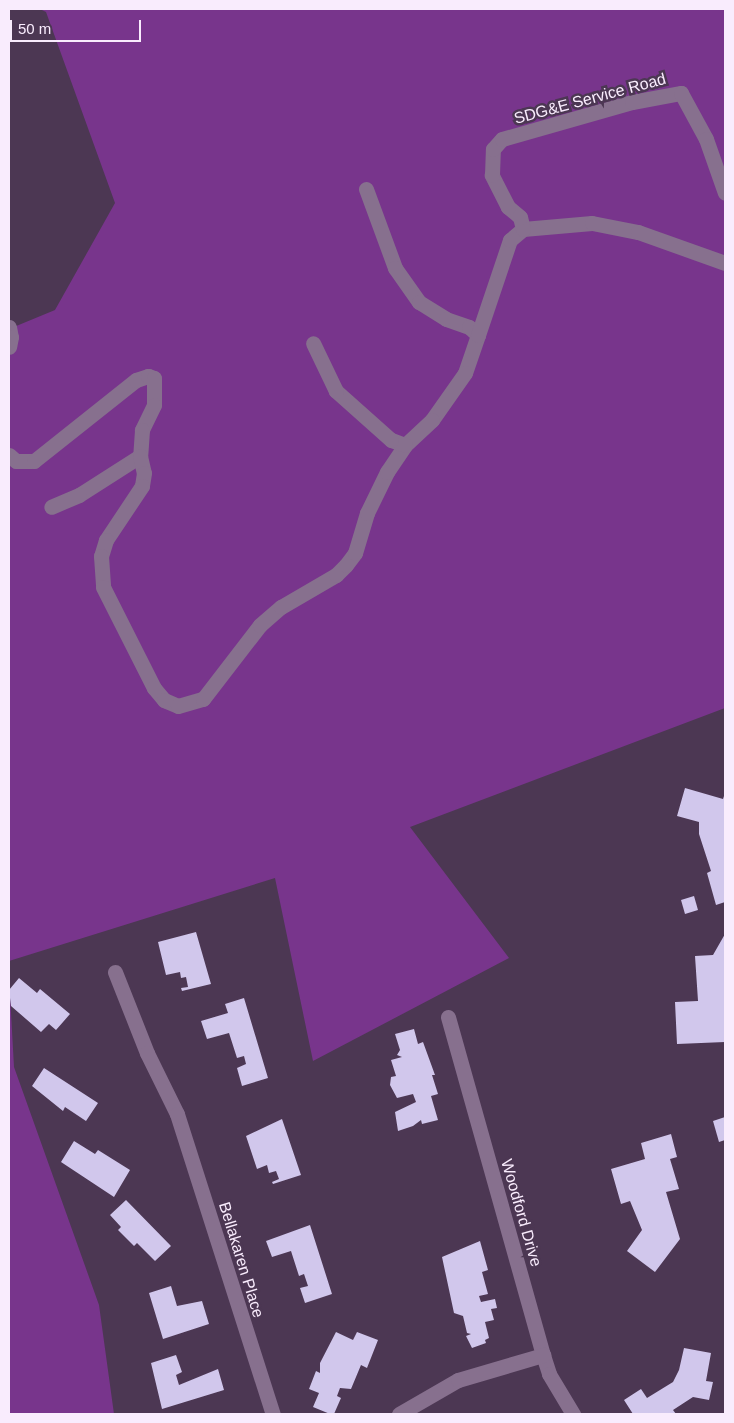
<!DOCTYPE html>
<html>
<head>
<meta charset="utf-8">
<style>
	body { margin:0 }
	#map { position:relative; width:734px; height:1423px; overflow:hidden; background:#4c3753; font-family:Helvetica,sans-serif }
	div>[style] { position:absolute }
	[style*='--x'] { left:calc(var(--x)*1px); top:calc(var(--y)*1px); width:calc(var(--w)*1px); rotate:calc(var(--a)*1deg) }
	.green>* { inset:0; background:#78358c }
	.building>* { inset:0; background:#d1c7ec }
	.minor>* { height:15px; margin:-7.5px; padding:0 7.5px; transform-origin:7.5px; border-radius:7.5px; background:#87708e }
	span { translate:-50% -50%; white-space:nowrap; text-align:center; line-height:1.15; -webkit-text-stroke:5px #4c3753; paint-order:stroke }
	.street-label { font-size:16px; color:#f9ecfd }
	.frame { position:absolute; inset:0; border:10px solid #f9ecfd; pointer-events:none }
	.scale { position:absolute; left:10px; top:20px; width:131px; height:22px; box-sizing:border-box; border:2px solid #f9ecfd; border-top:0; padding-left:6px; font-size:15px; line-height:18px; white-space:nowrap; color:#f9ecfd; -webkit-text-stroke:4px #4c3753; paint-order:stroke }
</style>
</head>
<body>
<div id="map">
	<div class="green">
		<div style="clip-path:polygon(40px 9px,725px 9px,725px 708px,410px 827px,509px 958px,313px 1061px,275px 878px,9px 961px,9px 329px,55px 310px,115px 203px,46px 12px)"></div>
		<div style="clip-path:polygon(9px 976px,14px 1067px,99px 1305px,114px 1414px,9px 1414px)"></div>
	</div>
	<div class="building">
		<div style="clip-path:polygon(685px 788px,723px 799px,725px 793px,725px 902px,716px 905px,707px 873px,711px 871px,699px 834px,699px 822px,677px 816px)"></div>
		<div style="clip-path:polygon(694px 896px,698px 910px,685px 914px,681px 900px)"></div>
		<div style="clip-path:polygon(196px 932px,211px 984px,182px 991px,181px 988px,188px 987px,186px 977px,181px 978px,180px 972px,166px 975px,158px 942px)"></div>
		<div style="clip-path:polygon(725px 934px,725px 1042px,677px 1044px,675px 1002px,698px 1001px,695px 956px,713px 955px)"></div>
		<div style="clip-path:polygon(19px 978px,37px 993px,40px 989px,70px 1014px,56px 1030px,49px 1024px,41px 1032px,11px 1006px,9px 990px)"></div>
		<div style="clip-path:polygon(244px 998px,268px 1078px,242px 1086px,237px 1068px,246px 1064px,244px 1056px,237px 1058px,229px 1033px,207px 1039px,201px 1021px,228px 1013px,225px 1004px)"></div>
		<div style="clip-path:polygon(414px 1029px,418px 1044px,423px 1042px,435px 1075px,432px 1075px,438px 1094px,431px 1096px,438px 1120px,422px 1124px,421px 1120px,413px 1126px,398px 1131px,395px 1112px,416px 1102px,413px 1094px,397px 1098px,390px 1085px,391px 1077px,396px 1076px,391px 1060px,402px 1057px,397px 1055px,400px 1050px,395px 1034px)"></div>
		<div style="clip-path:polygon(44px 1068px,98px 1103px,86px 1121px,65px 1107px,63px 1111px,32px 1086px)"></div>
		<div style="clip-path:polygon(725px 1117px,725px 1140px,719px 1142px,713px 1121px)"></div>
		<div style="clip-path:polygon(282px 1119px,301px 1175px,273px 1184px,272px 1182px,279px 1179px,276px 1171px,269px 1173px,267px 1165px,257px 1169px,246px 1136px)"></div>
		<div style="clip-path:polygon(671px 1134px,677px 1157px,670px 1159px,679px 1189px,666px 1192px,680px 1239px,655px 1272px,627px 1251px,642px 1230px,630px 1201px,621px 1204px,611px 1169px,645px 1159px,641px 1143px)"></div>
		<div style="clip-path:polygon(74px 1141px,95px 1154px,98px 1150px,130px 1170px,114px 1197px,61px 1162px)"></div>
		<div style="clip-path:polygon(126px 1200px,171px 1246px,155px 1261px,137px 1243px,134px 1246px,118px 1230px,121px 1227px,110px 1215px)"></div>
		<div style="clip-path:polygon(310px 1225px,332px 1294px,305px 1303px,300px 1288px,308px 1286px,304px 1274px,299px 1276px,291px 1251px,272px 1257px,266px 1241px)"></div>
		<div style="clip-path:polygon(480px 1241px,488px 1270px,482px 1272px,488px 1294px,479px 1296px,481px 1302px,495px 1299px,497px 1308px,491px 1309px,494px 1320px,485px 1322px,489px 1338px,485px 1340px,486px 1343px,472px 1348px,466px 1336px,471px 1334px,467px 1333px,463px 1316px,454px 1313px,442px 1257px)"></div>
		<div style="clip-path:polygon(171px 1286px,177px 1306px,202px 1301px,209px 1324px,163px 1339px,149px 1293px)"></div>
		<div style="clip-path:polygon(336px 1332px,353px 1340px,357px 1332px,378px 1340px,367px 1368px,361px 1365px,351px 1389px,340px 1388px,337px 1396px,341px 1398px,334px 1414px,330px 1414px,313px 1407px,319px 1393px,309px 1389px,316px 1371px,320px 1373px,320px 1363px)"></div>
		<div style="clip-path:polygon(684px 1348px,711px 1353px,706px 1381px,713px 1382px,709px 1400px,693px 1397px,673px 1410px,676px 1414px,633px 1414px,624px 1400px,641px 1389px,647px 1398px,673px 1382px,679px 1370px)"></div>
		<div style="clip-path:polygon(176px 1355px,182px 1372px,176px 1375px,179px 1385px,218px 1369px,224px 1390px,162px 1409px,151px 1363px)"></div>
	</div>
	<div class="minor">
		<div style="--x:366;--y:189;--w:84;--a:69.8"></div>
		<div style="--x:395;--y:268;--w:42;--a:54.8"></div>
		<div style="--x:419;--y:302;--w:32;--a:32"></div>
		<div style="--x:446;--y:319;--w:24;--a:19"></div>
		<div style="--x:469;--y:327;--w:12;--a:42"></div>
		<div style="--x:478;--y:335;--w:40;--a:108.9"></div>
		<div style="--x:465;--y:373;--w:57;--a:125.1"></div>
		<div style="--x:432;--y:420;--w:37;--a:137"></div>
		<div style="--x:523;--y:229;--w:69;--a:-5"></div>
		<div style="--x:592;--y:223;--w:47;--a:11.1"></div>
		<div style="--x:638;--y:232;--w:92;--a:19.6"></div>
		<div style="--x:9;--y:327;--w:10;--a:79"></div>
		<div style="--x:11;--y:337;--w:10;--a:101"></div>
		<div style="--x:478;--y:335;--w:100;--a:-71.4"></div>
		<div style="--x:510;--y:240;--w:17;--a:-40"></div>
		<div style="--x:523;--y:229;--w:12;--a:-104"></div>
		<div style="--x:520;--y:217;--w:16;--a:-140"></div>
		<div style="--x:508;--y:207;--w:36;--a:-117"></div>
		<div style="--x:492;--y:175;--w:26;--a:-88"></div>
		<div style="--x:493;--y:149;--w:13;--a:-48"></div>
		<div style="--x:502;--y:139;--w:135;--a:-15.9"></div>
		<div style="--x:632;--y:102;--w:50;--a:-10.4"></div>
		<div style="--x:681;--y:93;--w:52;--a:61.5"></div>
		<div style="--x:706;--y:139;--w:57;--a:70.6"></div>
		<div style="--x:9;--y:455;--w:9;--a:41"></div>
		<div style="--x:16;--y:461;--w:18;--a:0"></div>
		<div style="--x:34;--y:461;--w:130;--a:-38.5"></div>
		<div style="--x:136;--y:380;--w:13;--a:-18"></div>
		<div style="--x:148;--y:376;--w:6;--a:18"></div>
		<div style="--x:154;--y:378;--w:27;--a:90"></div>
		<div style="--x:154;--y:405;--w:28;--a:116"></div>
		<div style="--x:142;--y:430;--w:26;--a:94"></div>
		<div style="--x:140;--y:456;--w:72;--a:147.4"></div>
		<div style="--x:79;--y:495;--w:30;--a:157"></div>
		<div style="--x:140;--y:456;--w:17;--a:77"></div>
		<div style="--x:144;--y:473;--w:13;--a:99"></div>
		<div style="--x:142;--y:486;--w:65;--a:123.7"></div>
		<div style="--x:106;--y:540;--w:17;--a:107"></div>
		<div style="--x:101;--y:556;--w:31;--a:86"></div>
		<div style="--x:103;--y:587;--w:113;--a:63.2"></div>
		<div style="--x:154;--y:688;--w:16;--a:50"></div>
		<div style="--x:164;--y:700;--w:15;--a:23"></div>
		<div style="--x:178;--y:706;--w:26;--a:-16"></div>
		<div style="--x:203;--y:699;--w:93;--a:-52.4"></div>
		<div style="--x:260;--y:625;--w:28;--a:-41"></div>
		<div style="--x:281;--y:607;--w:64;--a:-30.2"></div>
		<div style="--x:336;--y:575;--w:14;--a:-45"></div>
		<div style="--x:346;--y:565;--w:15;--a:-53"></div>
		<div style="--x:355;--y:553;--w:42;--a:-73.3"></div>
		<div style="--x:367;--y:513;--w:46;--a:-64"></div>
		<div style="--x:387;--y:472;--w:32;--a:-56"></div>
		<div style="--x:405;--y:445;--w:15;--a:-160"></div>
		<div style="--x:391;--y:440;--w:74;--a:-138.3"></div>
		<div style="--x:336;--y:391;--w:53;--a:-115.6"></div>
		<div style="--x:115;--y:972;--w:87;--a:68.4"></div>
		<div style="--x:147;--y:1053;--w:68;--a:63.8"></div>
		<div style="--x:177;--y:1114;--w:315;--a:72.3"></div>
		<div style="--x:448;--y:1017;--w:351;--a:74.3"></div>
		<div style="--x:543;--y:1355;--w:20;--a:72"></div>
		<div style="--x:549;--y:1374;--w:47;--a:59"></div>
		<div style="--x:399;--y:1414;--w:68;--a:-30"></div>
		<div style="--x:458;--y:1380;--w:89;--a:-16.4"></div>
	</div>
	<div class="street-label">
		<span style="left:590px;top:99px;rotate:-15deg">SDG&amp;E Service Road</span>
		<span style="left:521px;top:1213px;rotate:74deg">Woodford Drive</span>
		<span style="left:241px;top:1260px;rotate:73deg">Bellakaren Place</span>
	</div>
	<div class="frame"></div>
	<div class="scale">50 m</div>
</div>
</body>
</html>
